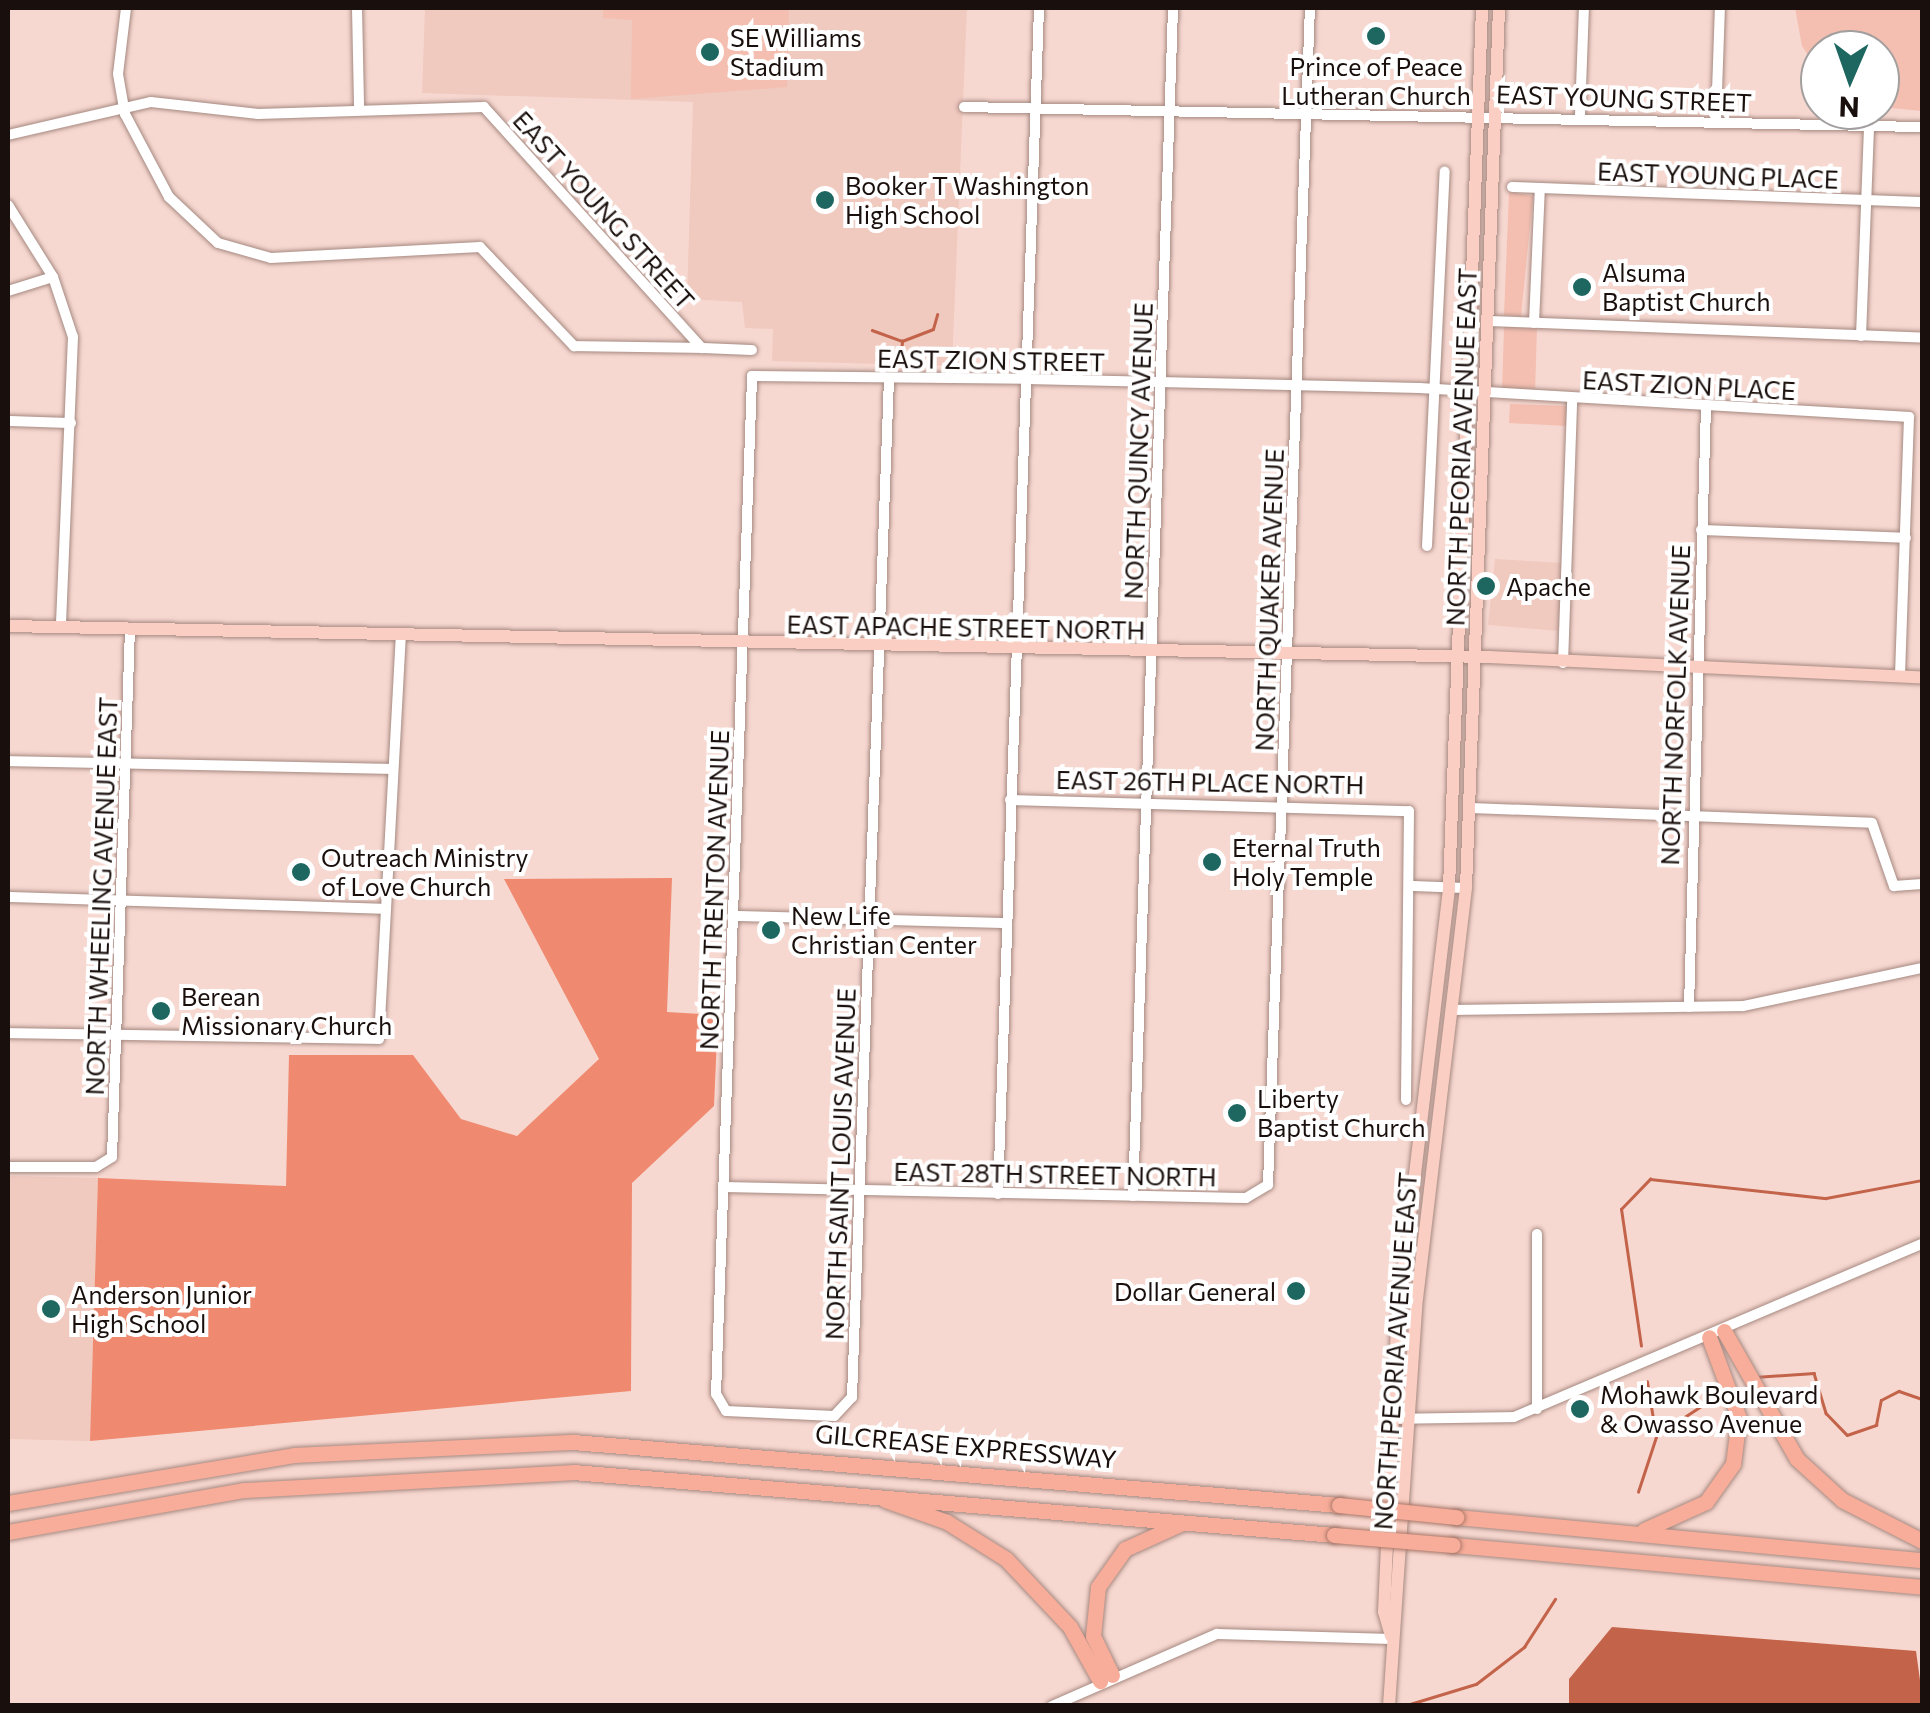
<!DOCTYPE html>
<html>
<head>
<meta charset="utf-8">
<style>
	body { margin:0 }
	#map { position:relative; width:1930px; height:1713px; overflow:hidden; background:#f7d8d0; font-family:Commissioner,sans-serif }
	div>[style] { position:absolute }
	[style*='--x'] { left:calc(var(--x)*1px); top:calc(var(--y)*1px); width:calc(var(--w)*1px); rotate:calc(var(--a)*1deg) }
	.built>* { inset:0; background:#f0c9bf }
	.green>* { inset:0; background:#f4bfb1 }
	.forest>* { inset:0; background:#ef8a70 }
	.water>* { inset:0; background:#c3634a }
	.stream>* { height:2.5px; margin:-1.25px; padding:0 1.25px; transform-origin:1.25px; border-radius:1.25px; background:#c3634a }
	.roads { filter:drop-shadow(0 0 2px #a58981) drop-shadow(0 0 2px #a58981) }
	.minor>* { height:10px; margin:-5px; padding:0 5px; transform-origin:5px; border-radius:5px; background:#fff }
	.major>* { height:12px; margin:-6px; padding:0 6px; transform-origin:6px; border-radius:6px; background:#facec2 }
	.highway>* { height:15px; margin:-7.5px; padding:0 7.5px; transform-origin:7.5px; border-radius:7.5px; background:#f7ad99 }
	.bridges { filter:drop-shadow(0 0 2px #a97668) drop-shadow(0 0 2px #a97668) }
	.highway-bridge>* { height:15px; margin:-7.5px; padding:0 7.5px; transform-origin:7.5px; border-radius:7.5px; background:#f7ad99 }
	.dots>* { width:28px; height:28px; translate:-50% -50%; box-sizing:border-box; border:5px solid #fff; border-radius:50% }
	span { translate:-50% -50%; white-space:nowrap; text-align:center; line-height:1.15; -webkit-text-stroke:8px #fff; paint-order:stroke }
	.poi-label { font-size:25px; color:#190f0c }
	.left { translate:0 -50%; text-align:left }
	.right { translate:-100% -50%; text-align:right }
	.street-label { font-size:25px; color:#190f0c }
	.frame { position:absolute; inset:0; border:10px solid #190f0c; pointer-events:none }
	.north { position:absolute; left:1800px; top:30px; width:100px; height:100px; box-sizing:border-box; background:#fff; border:2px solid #a39f9e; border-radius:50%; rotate:182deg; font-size:28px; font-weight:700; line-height:40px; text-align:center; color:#190f0c }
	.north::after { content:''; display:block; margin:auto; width:35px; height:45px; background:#1d6760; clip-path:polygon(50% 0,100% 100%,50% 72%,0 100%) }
</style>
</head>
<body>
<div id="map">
	<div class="built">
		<div style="clip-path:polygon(425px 8px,967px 8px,952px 366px,772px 361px,773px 329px,745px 328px,742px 302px,687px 299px,693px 102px,422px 93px)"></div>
		<div style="clip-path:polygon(1495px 559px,1562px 563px,1559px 631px,1488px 625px)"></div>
		<div style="clip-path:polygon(8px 1176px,98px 1178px,90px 1441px,8px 1439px)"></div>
	</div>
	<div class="green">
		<div style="clip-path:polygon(603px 8px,789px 8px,787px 87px,631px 99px,632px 20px,603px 18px)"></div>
		<div style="clip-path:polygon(1795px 8px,1922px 8px,1922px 111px,1880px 107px,1880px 50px,1820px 50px,1820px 73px,1802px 46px)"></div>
		<div style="clip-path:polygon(1509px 192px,1533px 196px,1521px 316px,1504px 315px)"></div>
		<div style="clip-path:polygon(1504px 327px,1537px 328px,1535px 394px,1502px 391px)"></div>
		<div style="clip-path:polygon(1510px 404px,1567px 406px,1567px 426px,1509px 423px)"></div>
	</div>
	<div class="forest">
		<div style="clip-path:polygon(672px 878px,667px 1012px,718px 1015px,714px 1106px,632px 1183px,631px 1391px,90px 1441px,98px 1178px,286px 1186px,289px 1055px,413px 1055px,461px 1119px,517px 1136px,599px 1059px,504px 879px)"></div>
	</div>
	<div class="water">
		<div style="clip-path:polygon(1612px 1627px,1916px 1651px,1922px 1695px,1919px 1706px,1569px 1705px,1569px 1679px)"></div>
	</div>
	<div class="stream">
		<div style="--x:872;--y:330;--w:32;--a:20"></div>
		<div style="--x:901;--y:353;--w:12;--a:-85"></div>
		<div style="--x:902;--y:341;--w:33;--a:-21"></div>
		<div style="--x:933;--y:329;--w:15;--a:-74"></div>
		<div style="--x:1641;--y:1346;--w:138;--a:-98.3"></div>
		<div style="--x:1621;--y:1209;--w:42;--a:-46"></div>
		<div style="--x:1650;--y:1179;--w:177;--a:6.2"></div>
		<div style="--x:1826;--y:1198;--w:98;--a:-10.6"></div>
		<div style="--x:1755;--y:1377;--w:59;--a:-3.9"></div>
		<div style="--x:1814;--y:1373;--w:42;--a:73.3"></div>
		<div style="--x:1826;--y:1413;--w:30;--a:46"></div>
		<div style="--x:1847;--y:1435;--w:31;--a:-19"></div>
		<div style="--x:1876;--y:1425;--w:25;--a:-79"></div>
		<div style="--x:1881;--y:1400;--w:20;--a:-27"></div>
		<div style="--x:1899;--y:1391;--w:24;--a:19"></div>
		<div style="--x:1657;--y:1435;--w:77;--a:-33.3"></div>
		<div style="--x:1922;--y:1454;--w:26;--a:90"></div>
		<div style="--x:1638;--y:1492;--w:58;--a:-71.9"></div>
		<div style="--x:1656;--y:1437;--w:56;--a:-99.3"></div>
		<div style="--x:1410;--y:1704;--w:69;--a:-16.9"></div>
		<div style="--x:1476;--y:1684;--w:61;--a:-37.6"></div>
		<div style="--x:1524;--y:1647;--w:57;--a:-57.1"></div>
		<div style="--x:1367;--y:1706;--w:2;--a:-27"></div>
	</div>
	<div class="roads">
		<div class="minor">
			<div style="--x:126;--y:8;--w:66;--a:96.9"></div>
			<div style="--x:118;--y:74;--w:41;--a:80.1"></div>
			<div style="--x:125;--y:114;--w:94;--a:62.1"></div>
			<div style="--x:169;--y:197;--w:67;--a:43.2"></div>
			<div style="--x:218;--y:243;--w:55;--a:15.8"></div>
			<div style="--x:271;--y:258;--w:209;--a:-3"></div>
			<div style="--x:480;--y:247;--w:137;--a:46.5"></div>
			<div style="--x:574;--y:346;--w:128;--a:0.9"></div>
			<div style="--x:357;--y:8;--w:99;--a:88.8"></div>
			<div style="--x:964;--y:107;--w:958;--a:1.2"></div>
			<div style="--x:1580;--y:115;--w:107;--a:-87.9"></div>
			<div style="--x:1716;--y:120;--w:112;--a:-88"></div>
			<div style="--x:8;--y:135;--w:147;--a:-13"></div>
			<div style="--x:151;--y:102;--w:108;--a:6.4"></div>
			<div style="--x:258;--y:114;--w:226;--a:-1.8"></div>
			<div style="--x:484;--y:107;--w:325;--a:47.9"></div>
			<div style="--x:702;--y:348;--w:50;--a:2.3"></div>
			<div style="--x:1512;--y:187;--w:410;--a:2.1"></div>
			<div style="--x:8;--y:205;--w:85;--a:58"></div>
			<div style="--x:53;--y:277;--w:63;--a:71.6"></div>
			<div style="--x:73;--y:337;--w:290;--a:92.4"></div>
			<div style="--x:8;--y:291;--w:47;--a:-17.3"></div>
			<div style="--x:1488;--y:321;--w:434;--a:2.2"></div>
			<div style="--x:1534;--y:323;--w:135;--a:-87.5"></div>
			<div style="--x:1861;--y:336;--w:211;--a:-87.8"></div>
			<div style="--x:889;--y:378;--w:1020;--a:92.08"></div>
			<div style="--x:852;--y:1397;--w:26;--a:133"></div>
			<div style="--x:834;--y:1416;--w:108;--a:-177.3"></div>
			<div style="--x:726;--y:1411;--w:20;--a:-120"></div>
			<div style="--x:716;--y:1394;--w:1019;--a:-87.97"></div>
			<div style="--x:752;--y:376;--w:274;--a:0.6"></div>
			<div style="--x:1026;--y:379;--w:394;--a:1.3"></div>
			<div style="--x:1420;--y:388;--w:490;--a:3.4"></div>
			<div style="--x:1909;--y:417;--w:259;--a:92"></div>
			<div style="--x:8;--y:421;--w:63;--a:1.8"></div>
			<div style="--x:1701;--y:530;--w:205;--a:2.2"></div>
			<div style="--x:1427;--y:546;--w:375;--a:-87.3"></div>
			<div style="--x:1563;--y:663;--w:264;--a:-88"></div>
			<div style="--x:8;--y:761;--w:382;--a:1.2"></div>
			<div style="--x:1010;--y:800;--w:399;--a:1.6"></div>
			<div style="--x:1409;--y:811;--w:289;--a:90.6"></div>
			<div style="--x:1471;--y:808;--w:401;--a:2.1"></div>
			<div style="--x:1872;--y:823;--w:67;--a:70.8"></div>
			<div style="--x:1894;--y:886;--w:28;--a:-4"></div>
			<div style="--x:1412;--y:886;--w:54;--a:2.1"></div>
			<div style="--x:8;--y:897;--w:377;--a:1.8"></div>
			<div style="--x:734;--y:916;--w:273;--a:1.5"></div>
			<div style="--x:1689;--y:1007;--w:602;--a:-88.38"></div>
			<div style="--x:1455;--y:1010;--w:288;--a:-0.8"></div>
			<div style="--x:1743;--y:1006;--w:183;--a:-12"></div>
			<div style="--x:8;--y:1033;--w:371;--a:0.9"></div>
			<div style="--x:379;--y:1039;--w:405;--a:-86.9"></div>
			<div style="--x:8;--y:1167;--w:88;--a:0"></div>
			<div style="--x:96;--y:1167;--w:19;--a:-32"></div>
			<div style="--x:112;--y:1157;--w:528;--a:-88.05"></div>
			<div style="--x:724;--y:1187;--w:522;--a:1.21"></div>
			<div style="--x:1246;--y:1198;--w:26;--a:-31"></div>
			<div style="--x:1268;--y:1185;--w:1178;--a:-87.96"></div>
			<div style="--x:998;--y:1194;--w:1187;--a:-88.02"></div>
			<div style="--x:1133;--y:1196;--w:1189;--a:-88.07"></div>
			<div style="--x:1537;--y:1409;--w:175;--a:-90"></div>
			<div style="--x:1391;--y:1419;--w:123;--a:-0.9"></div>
			<div style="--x:1514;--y:1417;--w:443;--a:-23"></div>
			<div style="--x:1052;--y:1706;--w:180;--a:-23.6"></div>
			<div style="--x:1217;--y:1634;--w:175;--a:1.6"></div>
		</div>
		<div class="major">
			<div style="--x:8;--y:626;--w:1482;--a:1.2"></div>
			<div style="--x:1490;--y:657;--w:432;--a:2.7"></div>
			<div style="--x:1391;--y:1636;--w:25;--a:-106"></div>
			<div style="--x:1384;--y:1612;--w:287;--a:-87.4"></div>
			<div style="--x:1397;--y:1325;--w:440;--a:-83.2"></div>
			<div style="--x:1449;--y:888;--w:881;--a:-87.85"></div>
			<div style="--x:1389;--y:1706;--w:400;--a:-86.1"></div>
			<div style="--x:1416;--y:1307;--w:422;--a:-83.2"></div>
			<div style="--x:1466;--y:888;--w:881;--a:-87.85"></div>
		</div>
		<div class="highway">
			<div style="--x:1724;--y:1331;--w:147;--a:60.3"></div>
			<div style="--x:1797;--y:1459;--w:61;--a:42.3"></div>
			<div style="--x:1842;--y:1500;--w:90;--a:27.1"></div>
			<div style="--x:885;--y:1500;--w:66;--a:19.5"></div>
			<div style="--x:947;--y:1522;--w:70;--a:32.1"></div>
			<div style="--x:1006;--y:1559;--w:93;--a:46.7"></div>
			<div style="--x:1070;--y:1627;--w:62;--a:60.9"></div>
			<div style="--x:8;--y:1503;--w:291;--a:-9.5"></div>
			<div style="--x:295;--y:1455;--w:278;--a:-2.7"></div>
			<div style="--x:573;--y:1442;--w:769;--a:4.7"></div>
			<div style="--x:1456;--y:1517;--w:468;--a:5.3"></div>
			<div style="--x:1644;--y:1530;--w:68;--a:-24.3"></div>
			<div style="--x:1706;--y:1502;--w:47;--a:-54.6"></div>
			<div style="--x:1733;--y:1464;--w:46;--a:-82.6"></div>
			<div style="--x:1739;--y:1418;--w:86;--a:-110.3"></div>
			<div style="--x:8;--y:1532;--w:240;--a:-10.1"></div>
			<div style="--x:244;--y:1490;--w:329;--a:-3.1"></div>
			<div style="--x:573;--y:1472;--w:764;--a:4.73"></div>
			<div style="--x:1453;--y:1545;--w:471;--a:5.1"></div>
			<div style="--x:1112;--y:1675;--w:43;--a:-116"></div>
			<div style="--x:1093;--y:1636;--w:49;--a:-84.2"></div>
			<div style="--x:1098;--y:1587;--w:47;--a:-54.6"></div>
			<div style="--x:1125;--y:1549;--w:60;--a:-24.4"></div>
		</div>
	</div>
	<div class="bridges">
		<div class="highway-bridge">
			<div style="--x:1339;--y:1505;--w:118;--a:5.9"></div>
			<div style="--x:1334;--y:1535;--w:119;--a:4.8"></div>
		</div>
	</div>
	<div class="dots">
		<div style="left:1376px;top:36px;background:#1d6760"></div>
		<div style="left:710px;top:52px;background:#1d6760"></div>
		<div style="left:825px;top:200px;background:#1d6760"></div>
		<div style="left:1582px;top:287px;background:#1d6760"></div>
		<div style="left:1486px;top:586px;background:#1d6760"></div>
		<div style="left:1212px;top:862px;background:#1d6760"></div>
		<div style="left:301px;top:872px;background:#1d6760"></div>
		<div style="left:771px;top:930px;background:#1d6760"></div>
		<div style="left:161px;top:1011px;background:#1d6760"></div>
		<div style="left:1237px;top:1113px;background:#1d6760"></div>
		<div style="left:1296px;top:1291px;background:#1d6760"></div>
		<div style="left:51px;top:1309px;background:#1d6760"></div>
		<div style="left:1580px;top:1409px;background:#1d6760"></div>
	</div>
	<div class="poi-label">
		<span class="left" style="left:730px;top:52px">SE Williams<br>Stadium</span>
		<span style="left:1376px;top:81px">Prince of Peace<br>Lutheran Church</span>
		<span class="left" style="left:845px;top:200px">Booker T Washington<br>High School</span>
		<span class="left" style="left:1602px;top:287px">Alsuma<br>Baptist Church</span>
		<span class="left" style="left:1506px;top:586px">Apache</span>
		<span class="left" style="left:1232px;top:862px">Eternal Truth<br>Holy Temple</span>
		<span class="left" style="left:321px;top:872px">Outreach Ministry<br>of Love Church</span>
		<span class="left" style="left:791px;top:930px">New Life<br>Christian Center</span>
		<span class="left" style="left:181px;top:1011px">Berean<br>Missionary Church</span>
		<span class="left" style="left:1257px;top:1113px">Liberty<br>Baptist Church</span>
		<span class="right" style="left:1276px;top:1291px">Dollar General</span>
		<span class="left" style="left:71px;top:1309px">Anderson Junior<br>High School</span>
		<span class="left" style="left:1600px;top:1409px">Mohawk Boulevard<br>&amp; Owasso Avenue</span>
	</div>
	<div class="street-label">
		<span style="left:1624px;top:98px;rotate:2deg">EAST YOUNG STREET</span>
		<span style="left:1718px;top:175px;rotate:2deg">EAST YOUNG PLACE</span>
		<span style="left:604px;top:210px;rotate:48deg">EAST YOUNG STREET</span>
		<span style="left:991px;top:360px;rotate:1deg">EAST ZION STREET</span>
		<span style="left:1689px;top:385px;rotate:3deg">EAST ZION PLACE</span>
		<span style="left:1461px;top:447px;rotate:-88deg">NORTH PEORIA AVENUE EAST</span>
		<span style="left:1138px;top:451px;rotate:-88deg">NORTH QUINCY AVENUE</span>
		<span style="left:1269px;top:600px;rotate:-88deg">NORTH QUAKER AVENUE</span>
		<span style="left:966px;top:627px;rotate:1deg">EAST APACHE STREET NORTH</span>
		<span style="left:1675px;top:705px;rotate:-88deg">NORTH NORFOLK AVENUE</span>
		<span style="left:1210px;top:782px;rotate:1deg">EAST 26TH PLACE NORTH</span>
		<span style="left:714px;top:890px;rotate:-88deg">NORTH TRENTON AVENUE</span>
		<span style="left:101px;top:896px;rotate:-88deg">NORTH WHEELING AVENUE EAST</span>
		<span style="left:840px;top:1164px;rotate:-88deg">NORTH SAINT LOUIS AVENUE</span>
		<span style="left:1055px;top:1174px;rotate:1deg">EAST 28TH STREET NORTH</span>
		<span style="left:1395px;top:1351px;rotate:-86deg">NORTH PEORIA AVENUE EAST</span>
		<span style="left:966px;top:1446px;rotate:5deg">GILCREASE EXPRESSWAY</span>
	</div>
	<div class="frame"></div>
	<div class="north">N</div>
</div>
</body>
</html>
